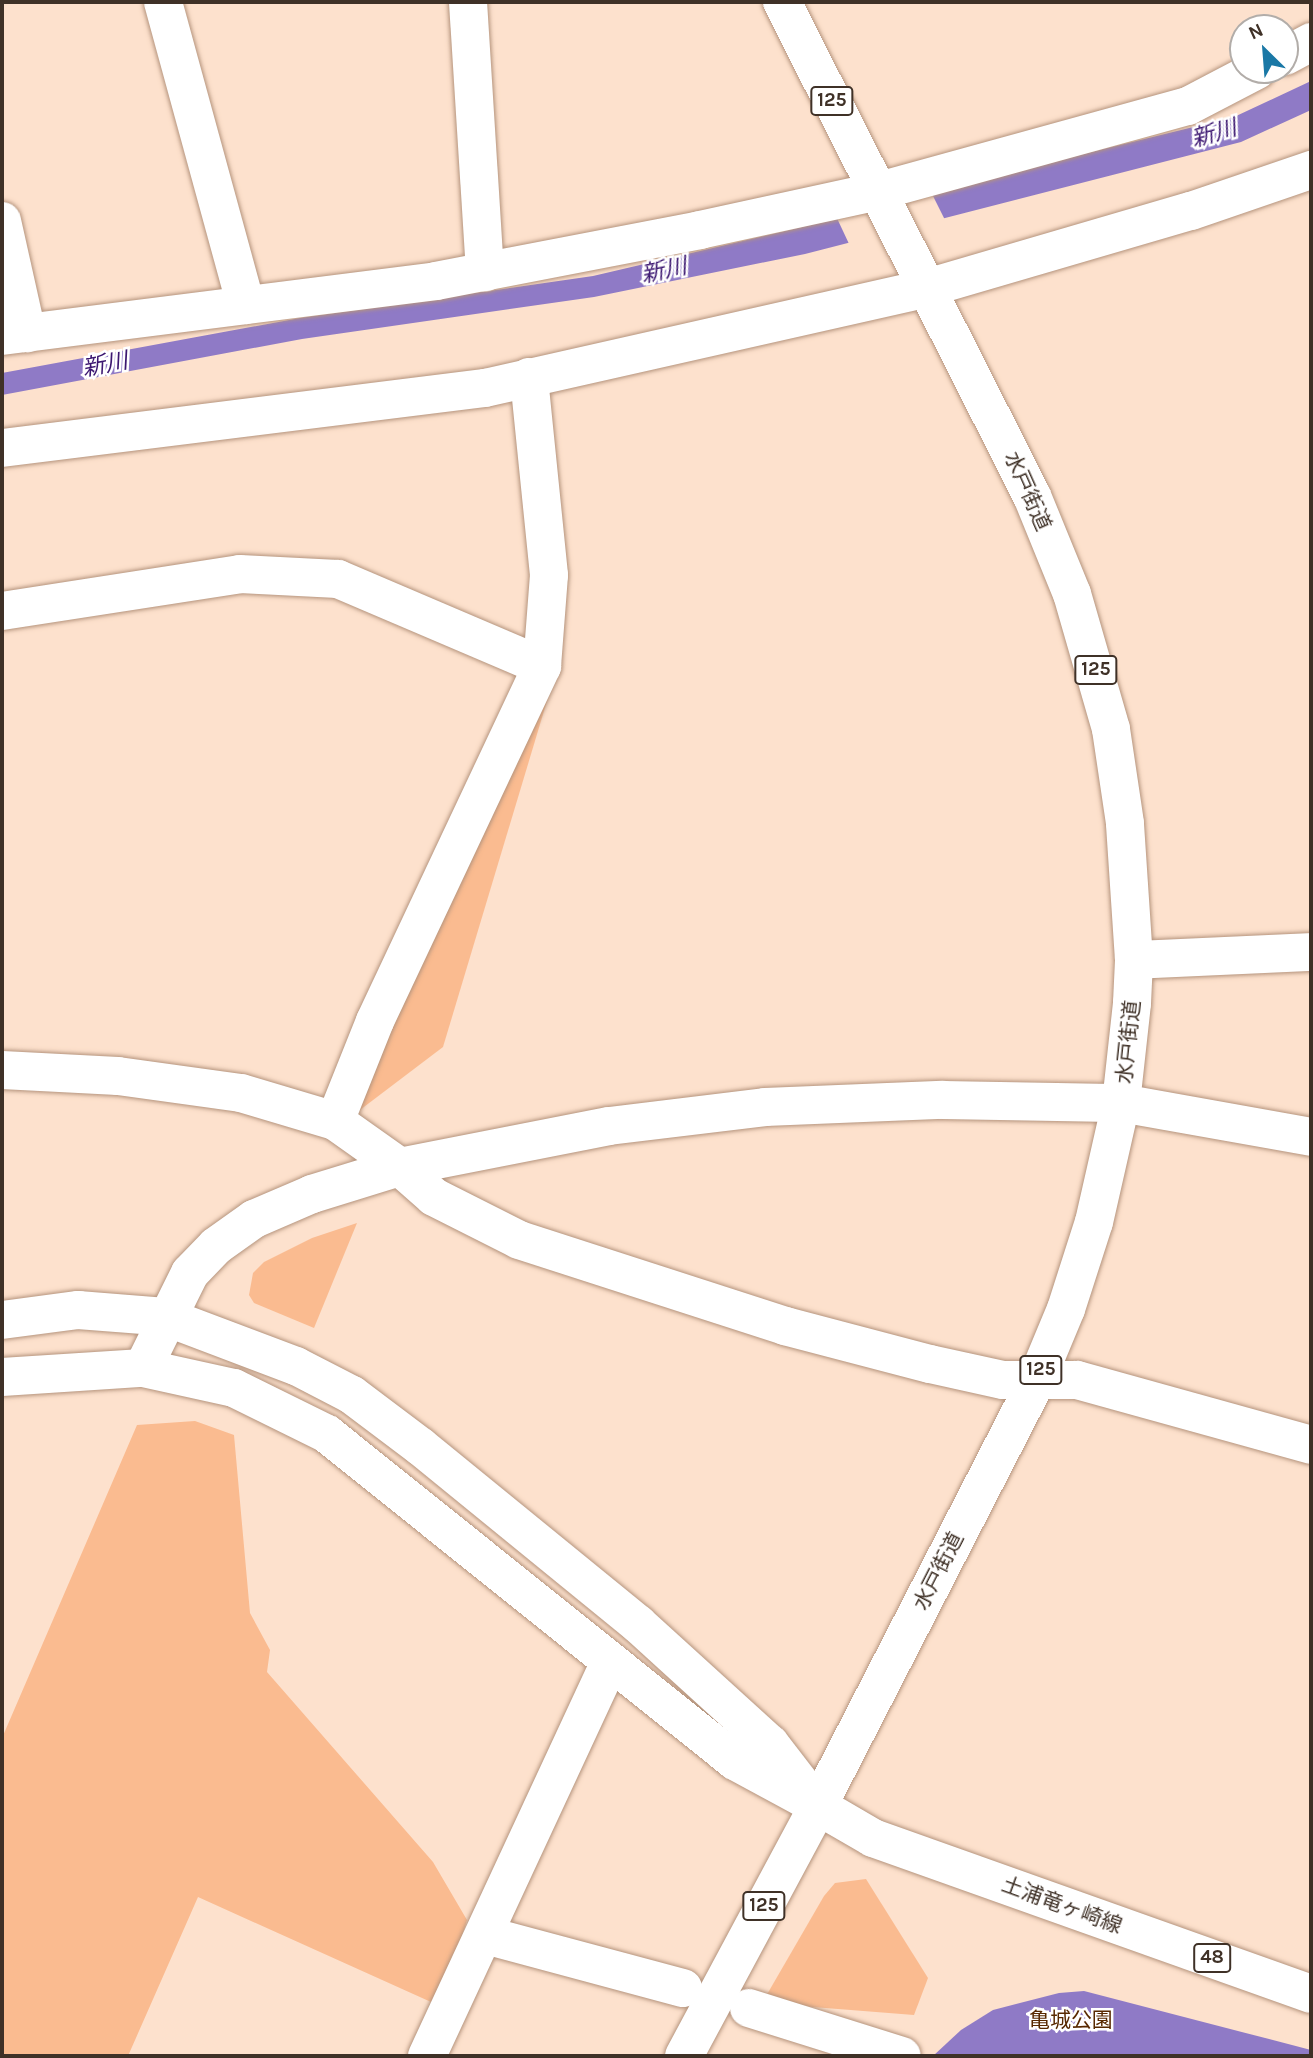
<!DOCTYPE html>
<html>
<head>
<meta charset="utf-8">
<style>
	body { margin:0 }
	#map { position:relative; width:1313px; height:2058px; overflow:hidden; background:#fde1cd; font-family:Karla,"Noto Sans JP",sans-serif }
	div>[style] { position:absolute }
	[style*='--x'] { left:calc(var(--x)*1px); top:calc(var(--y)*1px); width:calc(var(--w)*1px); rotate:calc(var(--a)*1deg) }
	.green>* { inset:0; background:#fabb90 }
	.water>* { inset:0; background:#8f7ac6 }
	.pier>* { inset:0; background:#fde1cd }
	.roads { filter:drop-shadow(0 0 2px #b5947d) drop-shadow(0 0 2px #b5947d) }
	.minor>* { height:38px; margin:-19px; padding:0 19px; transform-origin:19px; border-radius:19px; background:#fff }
	.tertiary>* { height:38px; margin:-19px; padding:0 19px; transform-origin:19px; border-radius:19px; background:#fff }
	.primary>* { height:38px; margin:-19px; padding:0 19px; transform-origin:19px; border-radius:19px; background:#fff }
	.trunk>* { height:38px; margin:-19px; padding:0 19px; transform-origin:19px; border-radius:19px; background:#fff }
	span { translate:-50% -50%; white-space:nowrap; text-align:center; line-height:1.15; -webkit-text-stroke:5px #fff; paint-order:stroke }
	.shield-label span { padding:2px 5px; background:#fff; border:2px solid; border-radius:5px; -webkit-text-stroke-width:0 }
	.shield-label { font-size:19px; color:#3f3127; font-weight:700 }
	.street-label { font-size:21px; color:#3f3127 }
	.park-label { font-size:21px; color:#582900 }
	.water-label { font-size:23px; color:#3b1670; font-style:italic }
	.frame { position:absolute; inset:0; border:4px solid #3f3127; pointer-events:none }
	.north { position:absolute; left:1229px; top:14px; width:70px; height:70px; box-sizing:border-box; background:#fff; border:2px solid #b2ada9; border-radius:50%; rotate:335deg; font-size:19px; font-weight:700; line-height:28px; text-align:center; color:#3f3127 }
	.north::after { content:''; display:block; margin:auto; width:24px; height:32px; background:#1a78a6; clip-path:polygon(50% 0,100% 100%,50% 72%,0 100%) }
</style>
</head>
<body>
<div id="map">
	<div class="green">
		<div style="clip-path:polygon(556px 671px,443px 1047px,352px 1116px)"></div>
		<div style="clip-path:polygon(357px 1223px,314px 1328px,254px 1303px,249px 1295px,253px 1273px,264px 1262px,312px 1238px)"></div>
		<div style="clip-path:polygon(195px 1421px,234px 1435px,250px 1613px,270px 1650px,267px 1672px,433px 1862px,467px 1920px,457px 1952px,431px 2002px,198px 1897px,128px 2056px,2px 2056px,2px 1738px,137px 1425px)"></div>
		<div style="clip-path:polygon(866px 1879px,928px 1978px,914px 2015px,762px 2003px,824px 1896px,835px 1883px)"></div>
	</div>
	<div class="water">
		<div style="clip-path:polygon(1311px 81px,1311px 110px,1241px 142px,805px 254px,594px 297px,302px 339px,2px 395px,2px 373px,300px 318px,593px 276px,798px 228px,925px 193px,1234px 117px)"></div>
		<div style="clip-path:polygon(1084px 1991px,1311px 2050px,1311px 2056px,933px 2056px,961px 2030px,993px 2010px,1059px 1993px)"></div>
	</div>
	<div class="pier">
		<div style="clip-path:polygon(929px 188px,945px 220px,850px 246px,835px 214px)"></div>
	</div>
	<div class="roads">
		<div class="minor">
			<div style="--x:163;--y:2;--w:314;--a:74.7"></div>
			<div style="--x:468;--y:2;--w:271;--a:86.4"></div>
			<div style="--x:1285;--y:56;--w:30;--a:-28"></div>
			<div style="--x:2;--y:221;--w:115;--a:77.4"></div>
			<div style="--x:2;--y:336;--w:437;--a:-7.2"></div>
			<div style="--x:436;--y:281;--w:269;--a:-10.9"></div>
			<div style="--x:700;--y:230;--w:183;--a:-12.3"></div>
			<div style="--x:879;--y:191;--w:320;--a:-15.4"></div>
			<div style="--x:1188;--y:106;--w:78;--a:-27.6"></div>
			<div style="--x:2;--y:448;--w:487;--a:-7.1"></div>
			<div style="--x:485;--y:388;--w:453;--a:-12.7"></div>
			<div style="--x:927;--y:288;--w:275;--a:-16.3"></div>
			<div style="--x:1191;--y:211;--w:127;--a:-18.9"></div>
			<div style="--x:2;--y:611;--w:241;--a:-8.8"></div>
			<div style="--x:240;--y:574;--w:98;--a:2.9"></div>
			<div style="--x:338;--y:579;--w:222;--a:23.1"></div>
			<div style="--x:1134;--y:960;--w:177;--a:-2.6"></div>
			<div style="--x:2;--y:1070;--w:116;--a:3"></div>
			<div style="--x:118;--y:1076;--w:124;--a:7.9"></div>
			<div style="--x:241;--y:1093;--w:98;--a:16.6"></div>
			<div style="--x:335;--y:1121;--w:80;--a:35.3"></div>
			<div style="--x:400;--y:1167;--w:45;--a:41.4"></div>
			<div style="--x:434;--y:1197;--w:95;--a:26.8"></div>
			<div style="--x:519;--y:1240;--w:280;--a:17.9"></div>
			<div style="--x:785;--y:1326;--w:150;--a:14.7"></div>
			<div style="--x:930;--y:1364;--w:75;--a:12.4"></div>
			<div style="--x:1003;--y:1380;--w:74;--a:0"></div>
			<div style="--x:1077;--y:1380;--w:243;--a:15.5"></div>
			<div style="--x:335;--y:1121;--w:108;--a:-68.2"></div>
			<div style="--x:375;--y:1021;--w:392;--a:-64.8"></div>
			<div style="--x:542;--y:666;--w:91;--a:-85.6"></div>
			<div style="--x:549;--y:575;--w:199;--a:-95.8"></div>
			<div style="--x:485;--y:1935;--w:205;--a:15"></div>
			<div style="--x:749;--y:2008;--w:160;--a:17.4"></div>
			<div style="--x:427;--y:2056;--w:435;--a:-65.1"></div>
		</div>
		<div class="tertiary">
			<div style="--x:2;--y:1320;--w:77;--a:-7.5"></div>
			<div style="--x:78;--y:1310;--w:88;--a:4.5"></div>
			<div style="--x:166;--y:1317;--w:139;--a:20.7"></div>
			<div style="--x:296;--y:1366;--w:63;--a:27.4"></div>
			<div style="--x:352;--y:1395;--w:86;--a:37"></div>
			<div style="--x:421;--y:1447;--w:280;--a:39.2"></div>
			<div style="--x:638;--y:1624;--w:178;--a:42.3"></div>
			<div style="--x:770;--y:1744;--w:78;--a:52.3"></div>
			<div style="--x:143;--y:1368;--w:106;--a:-63.7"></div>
			<div style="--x:190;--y:1273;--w:37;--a:-46"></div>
			<div style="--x:216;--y:1246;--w:47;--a:-35.4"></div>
			<div style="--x:254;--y:1219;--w:63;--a:-23.3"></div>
			<div style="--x:312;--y:1194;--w:92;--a:-17.1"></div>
			<div style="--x:400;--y:1167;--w:213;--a:-11.1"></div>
			<div style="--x:609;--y:1126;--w:157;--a:-6.9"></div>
			<div style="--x:765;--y:1107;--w:178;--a:-2.3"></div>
			<div style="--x:943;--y:1100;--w:178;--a:1"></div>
			<div style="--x:1121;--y:1103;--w:193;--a:10.1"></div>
			<div style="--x:2;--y:1377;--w:141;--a:-3.7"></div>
			<div style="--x:143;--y:1368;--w:93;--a:12.4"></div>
			<div style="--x:234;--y:1388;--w:104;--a:26.3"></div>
			<div style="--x:327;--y:1434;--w:523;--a:38.71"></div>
			<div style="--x:735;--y:1761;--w:82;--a:28.4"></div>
		</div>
		<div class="primary">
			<div style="--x:818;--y:1806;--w:64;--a:30.2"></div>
			<div style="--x:873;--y:1838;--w:465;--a:19.6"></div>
		</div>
		<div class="trunk">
			<div style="--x:684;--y:2056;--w:284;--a:-61.8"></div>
			<div style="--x:818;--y:1806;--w:478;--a:-62.8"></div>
			<div style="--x:1036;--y:1381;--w:78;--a:-67.4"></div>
			<div style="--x:1066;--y:1309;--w:91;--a:-72.2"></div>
			<div style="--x:1094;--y:1222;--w:122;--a:-77.2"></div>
			<div style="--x:1121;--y:1103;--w:101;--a:-83.7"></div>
			<div style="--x:1132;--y:1003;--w:43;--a:-87.3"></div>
			<div style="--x:1134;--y:960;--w:137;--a:-93.8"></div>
			<div style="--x:1125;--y:823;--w:95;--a:-98.5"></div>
			<div style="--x:1111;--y:729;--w:141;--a:-106.1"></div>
			<div style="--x:1072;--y:594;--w:106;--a:-112.2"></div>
			<div style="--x:1032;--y:496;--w:554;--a:-116.84"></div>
		</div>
	</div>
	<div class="shield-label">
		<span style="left:832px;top:101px">125</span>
		<span style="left:1096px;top:670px">125</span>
		<span style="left:1041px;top:1370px">125</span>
		<span style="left:764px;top:1906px">125</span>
		<span style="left:1212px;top:1958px">48</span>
	</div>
	<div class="street-label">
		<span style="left:1028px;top:491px;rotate:66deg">水戸街道</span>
		<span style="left:1128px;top:1042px;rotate:-84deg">水戸街道</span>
		<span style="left:938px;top:1571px;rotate:-63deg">水戸街道</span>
		<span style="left:1062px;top:1905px;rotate:20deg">土浦竜ヶ崎線</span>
	</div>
	<div class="park-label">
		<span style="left:1071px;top:2020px">亀城公園</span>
	</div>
	<div class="water-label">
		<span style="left:1214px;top:134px;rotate:-16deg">新川</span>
		<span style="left:664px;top:271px;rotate:-12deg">新川</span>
		<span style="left:105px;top:365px;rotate:-11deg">新川</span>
	</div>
	<div class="frame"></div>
	<div class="north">N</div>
</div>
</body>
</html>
